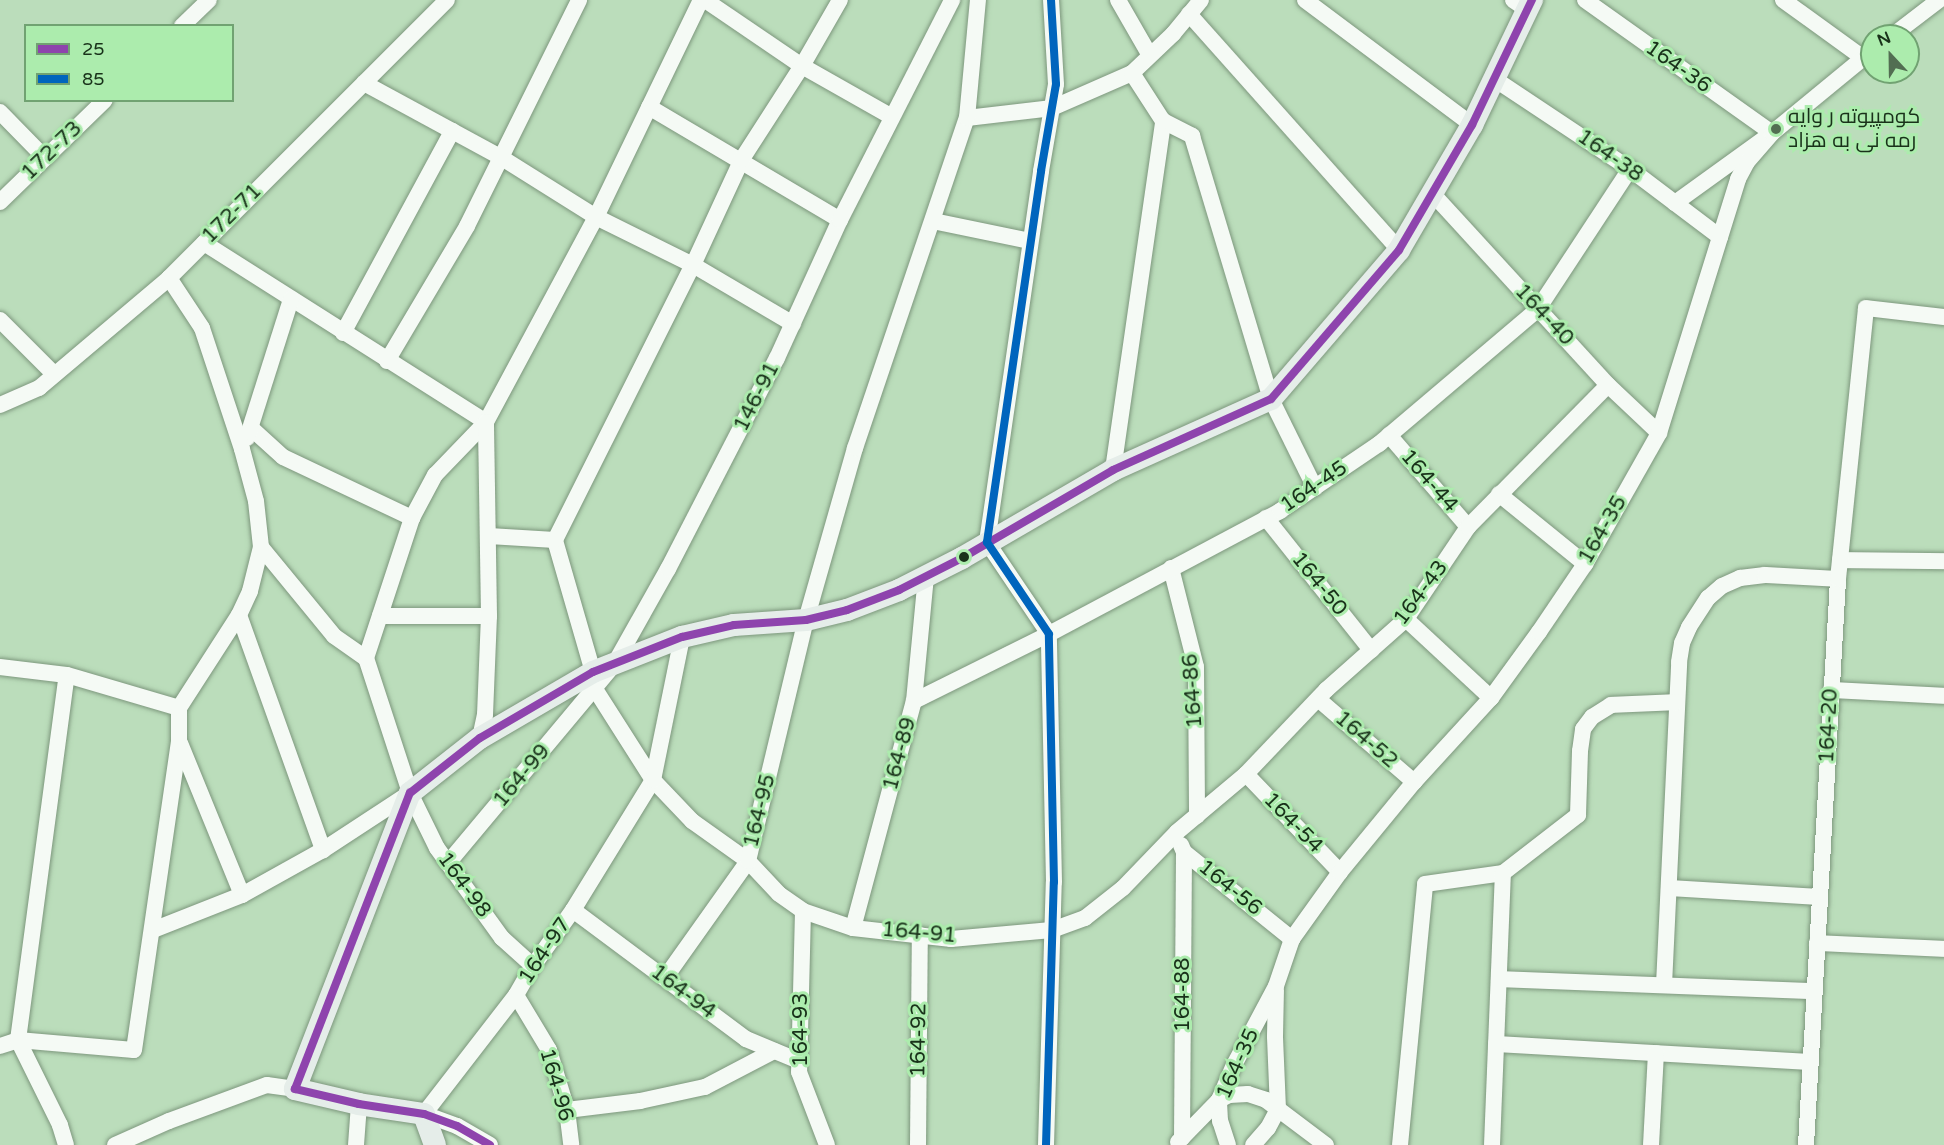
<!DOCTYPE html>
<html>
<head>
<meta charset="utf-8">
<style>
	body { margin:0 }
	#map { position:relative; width:1944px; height:1145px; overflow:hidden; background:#bdb; font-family:"Varela Round",Cairo,sans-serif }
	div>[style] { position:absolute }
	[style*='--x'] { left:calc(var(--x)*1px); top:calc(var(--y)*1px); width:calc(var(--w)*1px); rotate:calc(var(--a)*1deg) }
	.roads { filter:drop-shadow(0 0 2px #7d977d) drop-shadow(0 0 2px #7d977d) }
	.street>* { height:16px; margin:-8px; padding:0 8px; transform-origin:8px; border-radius:8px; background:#f5faf5 }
	.secondary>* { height:22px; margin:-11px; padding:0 11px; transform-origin:11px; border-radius:11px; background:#e5ede9 }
	.bus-1>* { height:8px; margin:-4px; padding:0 4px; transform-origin:4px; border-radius:4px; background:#8e44ad }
	.bus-2>* { height:8px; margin:-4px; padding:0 4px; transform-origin:4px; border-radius:4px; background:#0065bd }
	.dots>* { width:16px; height:16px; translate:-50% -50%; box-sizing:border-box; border:3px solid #acecad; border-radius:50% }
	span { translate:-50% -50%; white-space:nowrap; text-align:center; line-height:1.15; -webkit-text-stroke:6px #acecad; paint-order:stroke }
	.street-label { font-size:21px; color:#19321a }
	.poi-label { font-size:21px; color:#19321a }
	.left { translate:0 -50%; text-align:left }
	.legend { position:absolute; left:24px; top:24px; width:210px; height:78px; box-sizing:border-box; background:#acecad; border:2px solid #71a272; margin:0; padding:8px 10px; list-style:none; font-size:18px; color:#19321a }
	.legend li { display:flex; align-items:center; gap:12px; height:30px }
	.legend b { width:30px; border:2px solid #71a272 }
	.north { position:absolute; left:1860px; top:24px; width:60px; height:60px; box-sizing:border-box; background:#acecad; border:2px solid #71a272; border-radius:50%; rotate:338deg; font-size:16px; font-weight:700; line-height:24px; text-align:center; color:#19321a }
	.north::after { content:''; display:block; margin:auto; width:21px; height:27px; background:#526e52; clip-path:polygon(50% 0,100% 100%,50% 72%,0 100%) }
</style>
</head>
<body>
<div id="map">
	<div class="roads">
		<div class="street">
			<div style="--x:705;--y:0;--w:117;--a:34.2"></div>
			<div style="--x:802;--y:66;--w:103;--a:29.5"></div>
			<div style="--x:1118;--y:0;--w:62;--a:60.1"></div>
			<div style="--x:1305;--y:0;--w:209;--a:36.8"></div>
			<div style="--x:1513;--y:0;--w:18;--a:34"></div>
			<div style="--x:1585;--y:0;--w:229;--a:35.4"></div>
			<div style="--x:1772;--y:133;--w:120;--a:144.2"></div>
			<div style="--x:1783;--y:0;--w:99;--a:35.9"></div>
			<div style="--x:1189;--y:14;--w:316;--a:48.3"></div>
			<div style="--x:182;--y:26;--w:37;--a:-44"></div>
			<div style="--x:1892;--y:36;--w:59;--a:-37.5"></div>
			<div style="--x:1496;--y:80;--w:161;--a:33.6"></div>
			<div style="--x:1630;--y:169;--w:113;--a:37.1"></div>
			<div style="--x:364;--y:83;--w:157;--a:28.5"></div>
			<div style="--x:502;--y:158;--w:111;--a:32.1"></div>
			<div style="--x:596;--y:217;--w:108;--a:26.3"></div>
			<div style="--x:693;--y:265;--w:116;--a:30.5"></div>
			<div style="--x:649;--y:107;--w:222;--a:30.6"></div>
			<div style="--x:0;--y:112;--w:64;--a:45.6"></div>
			<div style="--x:967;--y:118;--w:86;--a:-6.7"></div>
			<div style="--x:1052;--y:108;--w:87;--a:-23.6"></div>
			<div style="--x:1132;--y:73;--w:57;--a:-43.6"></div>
			<div style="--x:1173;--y:34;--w:44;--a:-50.5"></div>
			<div style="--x:1163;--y:121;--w:33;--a:27"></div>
			<div style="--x:1192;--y:136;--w:275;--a:73.3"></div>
			<div style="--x:1271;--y:399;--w:99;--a:63.7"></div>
			<div style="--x:1432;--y:193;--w:260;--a:47.5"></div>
			<div style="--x:1608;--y:385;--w:70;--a:43.3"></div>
			<div style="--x:0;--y:202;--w:146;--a:-44.2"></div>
			<div style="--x:933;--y:221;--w:99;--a:11.7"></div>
			<div style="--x:204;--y:243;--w:334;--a:32.4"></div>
			<div style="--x:0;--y:320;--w:76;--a:45"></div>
			<div style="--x:343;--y:333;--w:230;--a:-61.6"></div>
			<div style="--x:387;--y:361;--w:157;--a:-59.3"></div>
			<div style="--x:467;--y:226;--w:252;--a:-63.6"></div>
			<div style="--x:0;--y:405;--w:43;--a:-23.6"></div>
			<div style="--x:39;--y:388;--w:170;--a:-40.2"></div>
			<div style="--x:169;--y:278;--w:393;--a:-45"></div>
			<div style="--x:251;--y:428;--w:43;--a:42.2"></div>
			<div style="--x:283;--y:457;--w:143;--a:25.3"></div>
			<div style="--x:1389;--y:435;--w:121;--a:49.3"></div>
			<div style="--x:247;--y:438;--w:146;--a:-72.4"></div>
			<div style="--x:1113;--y:470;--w:353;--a:-81.8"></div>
			<div style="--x:1163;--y:121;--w:57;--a:-122.9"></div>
			<div style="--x:1499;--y:494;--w:111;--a:39.1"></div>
			<div style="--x:1266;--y:518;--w:169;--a:51.5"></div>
			<div style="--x:489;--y:536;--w:66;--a:3.5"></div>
			<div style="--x:261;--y:547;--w:115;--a:50.6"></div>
			<div style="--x:334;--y:636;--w:39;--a:35"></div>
			<div style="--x:366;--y:658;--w:142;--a:71.9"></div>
			<div style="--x:410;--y:793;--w:61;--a:63.9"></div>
			<div style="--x:437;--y:848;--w:111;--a:54.2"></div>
			<div style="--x:502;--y:938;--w:42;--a:42.1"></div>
			<div style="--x:1840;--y:560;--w:104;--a:0.6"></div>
			<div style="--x:1171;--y:568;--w:102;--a:75.8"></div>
			<div style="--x:1196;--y:667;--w:149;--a:89.6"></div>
			<div style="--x:239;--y:615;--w:250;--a:70.3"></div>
			<div style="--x:380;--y:616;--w:109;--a:0"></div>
			<div style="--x:1406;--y:619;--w:116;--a:42.9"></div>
			<div style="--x:366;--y:658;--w:147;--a:-71.8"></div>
			<div style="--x:412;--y:518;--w:49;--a:-61.9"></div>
			<div style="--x:435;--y:475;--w:74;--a:-46.1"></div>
			<div style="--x:486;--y:422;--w:233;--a:-61.8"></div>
			<div style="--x:596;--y:217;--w:241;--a:-64.2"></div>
			<div style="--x:0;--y:667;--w:67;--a:6.8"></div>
			<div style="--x:67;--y:675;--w:117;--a:16.4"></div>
			<div style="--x:593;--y:672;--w:137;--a:-106.1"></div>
			<div style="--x:555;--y:540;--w:308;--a:-63.4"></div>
			<div style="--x:693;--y:265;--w:117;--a:-65.2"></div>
			<div style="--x:742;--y:159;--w:111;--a:-57.2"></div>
			<div style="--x:802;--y:66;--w:76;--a:-60.1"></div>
			<div style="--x:595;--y:689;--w:108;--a:57.5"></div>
			<div style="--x:653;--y:780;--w:57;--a:46.4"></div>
			<div style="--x:692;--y:821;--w:69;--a:35.5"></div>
			<div style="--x:748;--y:861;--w:45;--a:46.8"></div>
			<div style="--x:779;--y:894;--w:29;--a:35"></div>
			<div style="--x:803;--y:911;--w:53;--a:18.8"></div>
			<div style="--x:853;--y:928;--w:99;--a:6.4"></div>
			<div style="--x:951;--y:939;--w:101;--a:-5.1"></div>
			<div style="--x:1052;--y:930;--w:35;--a:-20"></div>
			<div style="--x:1085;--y:918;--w:48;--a:-38.3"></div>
			<div style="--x:1123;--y:888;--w:78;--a:-46"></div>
			<div style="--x:1177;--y:832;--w:90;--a:-40"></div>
			<div style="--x:1246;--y:774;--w:116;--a:-46.4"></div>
			<div style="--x:1326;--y:690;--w:107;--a:-41.6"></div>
			<div style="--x:1406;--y:619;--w:111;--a:-56"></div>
			<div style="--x:1468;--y:527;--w:199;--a:-45.4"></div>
			<div style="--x:1831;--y:690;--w:113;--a:3"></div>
			<div style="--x:1318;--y:699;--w:127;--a:40.8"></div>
			<div style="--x:914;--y:701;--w:151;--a:-26.4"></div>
			<div style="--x:1049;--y:634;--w:262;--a:-28"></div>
			<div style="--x:1280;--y:511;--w:120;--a:-34.1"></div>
			<div style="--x:1379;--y:444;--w:209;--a:-40.3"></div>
			<div style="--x:1538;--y:309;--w:168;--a:-56.7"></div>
			<div style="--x:480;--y:738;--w:24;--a:-78"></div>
			<div style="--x:485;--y:715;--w:99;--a:-87.7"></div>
			<div style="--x:489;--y:616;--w:194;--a:-90.9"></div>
			<div style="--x:180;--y:743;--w:164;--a:67.8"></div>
			<div style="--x:1246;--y:774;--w:136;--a:46.2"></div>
			<div style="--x:1181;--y:845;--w:8;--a:67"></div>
			<div style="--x:1184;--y:852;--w:139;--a:38.9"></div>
			<div style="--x:448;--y:863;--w:261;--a:-50.1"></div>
			<div style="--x:615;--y:663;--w:108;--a:-60.6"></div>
			<div style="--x:668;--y:569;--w:237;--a:-62.7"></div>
			<div style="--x:777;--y:358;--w:152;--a:-65.5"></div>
			<div style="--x:840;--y:220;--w:247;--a:-63"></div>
			<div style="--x:1669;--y:888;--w:151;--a:3.4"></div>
			<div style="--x:573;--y:910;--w:216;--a:36.7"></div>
			<div style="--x:746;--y:1039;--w:57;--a:22.5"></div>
			<div style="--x:803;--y:911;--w:161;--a:91.4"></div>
			<div style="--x:799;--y:1072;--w:78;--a:69"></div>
			<div style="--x:853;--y:928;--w:235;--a:-75"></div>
			<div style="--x:914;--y:701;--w:125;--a:-84.5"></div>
			<div style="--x:153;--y:930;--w:96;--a:-21.5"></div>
			<div style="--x:242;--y:895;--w:93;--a:-29.1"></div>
			<div style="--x:323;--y:850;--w:104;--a:-33.2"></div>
			<div style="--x:1817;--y:943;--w:127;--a:2.7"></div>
			<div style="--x:665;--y:978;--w:143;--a:-54.6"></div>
			<div style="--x:748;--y:861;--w:248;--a:-76.5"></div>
			<div style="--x:806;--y:620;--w:179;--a:-74.1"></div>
			<div style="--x:855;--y:448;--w:348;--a:-71.3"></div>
			<div style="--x:967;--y:118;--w:119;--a:-84.7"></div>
			<div style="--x:1499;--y:979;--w:315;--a:2.2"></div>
			<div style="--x:1664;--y:985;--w:323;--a:-87.3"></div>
			<div style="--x:1679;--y:662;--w:19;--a:-81"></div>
			<div style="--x:1682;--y:643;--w:17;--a:-66"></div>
			<div style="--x:1689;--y:627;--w:35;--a:-57"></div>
			<div style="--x:1708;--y:598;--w:18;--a:-41"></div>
			<div style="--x:1722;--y:586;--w:20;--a:-24"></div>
			<div style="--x:1740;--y:578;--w:25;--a:-7"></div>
			<div style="--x:1765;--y:575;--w:73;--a:3.1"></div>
			<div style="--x:516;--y:995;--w:64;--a:59"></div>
			<div style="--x:549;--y:1050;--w:63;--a:73.3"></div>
			<div style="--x:567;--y:1110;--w:35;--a:83"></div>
			<div style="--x:1496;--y:1044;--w:315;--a:3.3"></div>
			<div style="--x:0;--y:1046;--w:19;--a:-18"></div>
			<div style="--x:18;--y:1040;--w:116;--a:4.9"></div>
			<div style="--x:134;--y:1050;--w:311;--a:-81.7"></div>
			<div style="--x:179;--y:742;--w:34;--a:-90"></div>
			<div style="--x:179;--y:708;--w:111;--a:-57.2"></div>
			<div style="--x:239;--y:615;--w:26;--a:-65"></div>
			<div style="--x:250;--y:591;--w:45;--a:-76"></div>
			<div style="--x:261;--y:547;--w:46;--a:-96.2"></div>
			<div style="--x:256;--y:501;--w:54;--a:-105.1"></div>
			<div style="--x:242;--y:449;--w:127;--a:-108.3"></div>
			<div style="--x:202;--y:328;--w:60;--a:-123.4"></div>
			<div style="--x:567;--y:1110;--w:74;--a:-7"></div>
			<div style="--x:640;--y:1101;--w:66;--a:-12.2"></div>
			<div style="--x:705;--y:1087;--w:78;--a:-27.6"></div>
			<div style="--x:1182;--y:1138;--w:286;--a:-89.6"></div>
			<div style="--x:1178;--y:1142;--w:59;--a:-45.7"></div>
			<div style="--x:1219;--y:1100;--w:11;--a:-27"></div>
			<div style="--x:1229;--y:1095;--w:19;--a:-3"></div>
			<div style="--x:1248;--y:1094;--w:19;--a:18"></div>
			<div style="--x:1266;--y:1100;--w:75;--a:36.9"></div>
			<div style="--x:66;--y:1145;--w:21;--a:-107"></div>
			<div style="--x:60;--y:1125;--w:95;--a:-116.3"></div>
			<div style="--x:18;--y:1040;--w:368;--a:-82.4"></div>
			<div style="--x:115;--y:1145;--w:59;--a:-24"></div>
			<div style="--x:169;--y:1121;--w:104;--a:-20.2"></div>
			<div style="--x:267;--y:1085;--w:28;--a:8"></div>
			<div style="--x:356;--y:1145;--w:41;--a:-85.8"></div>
			<div style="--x:490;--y:1145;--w:38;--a:-150"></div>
			<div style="--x:457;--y:1126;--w:35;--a:-160"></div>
			<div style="--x:424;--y:1114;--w:150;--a:-52.3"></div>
			<div style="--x:516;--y:995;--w:34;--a:-60"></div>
			<div style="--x:533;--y:966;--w:69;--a:-54.5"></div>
			<div style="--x:573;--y:910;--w:153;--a:-58.4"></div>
			<div style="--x:653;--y:780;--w:146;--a:-78.5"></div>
			<div style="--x:918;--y:1145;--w:210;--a:-89.5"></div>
			<div style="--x:1046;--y:1145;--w:263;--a:-88.3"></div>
			<div style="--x:1054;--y:882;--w:248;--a:-91.2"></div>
			<div style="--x:1049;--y:634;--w:111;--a:-124"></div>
			<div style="--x:987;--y:542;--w:375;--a:-81.7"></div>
			<div style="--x:1041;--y:171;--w:88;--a:-80.2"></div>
			<div style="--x:1056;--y:84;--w:84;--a:-93.4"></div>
			<div style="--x:1228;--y:1145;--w:25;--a:-108"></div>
			<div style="--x:1220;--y:1121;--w:21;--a:-93"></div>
			<div style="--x:1219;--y:1100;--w:38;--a:-67"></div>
			<div style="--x:1234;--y:1065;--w:89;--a:-62"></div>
			<div style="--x:1276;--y:986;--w:50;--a:-71.2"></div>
			<div style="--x:1292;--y:939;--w:82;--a:-54.4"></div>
			<div style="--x:1340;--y:872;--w:117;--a:-50.6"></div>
			<div style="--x:1414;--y:782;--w:114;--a:-47.5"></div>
			<div style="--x:1491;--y:698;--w:82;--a:-54"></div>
			<div style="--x:1539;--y:632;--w:82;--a:-55.9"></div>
			<div style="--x:1585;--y:564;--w:150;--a:-60.5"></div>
			<div style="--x:1659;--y:433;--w:266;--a:-72.7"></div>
			<div style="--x:1738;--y:179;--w:19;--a:-62"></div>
			<div style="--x:1747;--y:162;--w:38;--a:-49"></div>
			<div style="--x:1772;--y:133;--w:129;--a:-39.4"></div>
			<div style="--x:1253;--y:1145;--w:23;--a:-49"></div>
			<div style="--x:1268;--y:1128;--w:21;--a:-62"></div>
			<div style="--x:1278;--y:1109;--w:73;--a:-92.4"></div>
			<div style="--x:1275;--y:1036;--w:46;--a:-88.8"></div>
			<div style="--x:1400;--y:1145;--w:262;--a:-84.5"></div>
			<div style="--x:1425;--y:884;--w:79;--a:-8"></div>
			<div style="--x:1503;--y:873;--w:95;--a:-37.7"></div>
			<div style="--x:1578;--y:815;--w:64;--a:-88.2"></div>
			<div style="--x:1580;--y:751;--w:22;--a:-82"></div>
			<div style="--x:1583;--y:729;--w:15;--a:-53"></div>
			<div style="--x:1592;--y:717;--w:22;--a:-32"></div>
			<div style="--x:1611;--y:705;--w:66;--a:-2.6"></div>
			<div style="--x:1492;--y:1145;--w:272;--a:-87.7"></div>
			<div style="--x:1651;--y:1145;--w:92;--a:-86.9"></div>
			<div style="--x:1806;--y:1145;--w:567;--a:-86.76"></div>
			<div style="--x:1838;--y:579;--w:272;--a:-84.1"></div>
			<div style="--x:1866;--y:308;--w:79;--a:6.6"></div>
		</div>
		<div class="secondary">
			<div style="--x:435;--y:1145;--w:33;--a:-110"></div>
			<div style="--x:424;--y:1114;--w:66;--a:-171.3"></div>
			<div style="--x:359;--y:1104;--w:66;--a:-166.8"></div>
			<div style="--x:295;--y:1089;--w:318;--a:-68.8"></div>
			<div style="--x:410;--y:793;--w:89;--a:-38.2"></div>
			<div style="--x:480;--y:738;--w:131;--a:-30.3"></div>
			<div style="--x:593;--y:672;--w:96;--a:-21.5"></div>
			<div style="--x:682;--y:637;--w:53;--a:-13"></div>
			<div style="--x:734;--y:625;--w:72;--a:-4"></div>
			<div style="--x:806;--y:620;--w:42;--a:-13.7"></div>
			<div style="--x:847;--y:610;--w:56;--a:-21"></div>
			<div style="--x:899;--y:590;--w:71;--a:-26.9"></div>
			<div style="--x:962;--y:558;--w:175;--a:-30.2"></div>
			<div style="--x:1113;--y:470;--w:173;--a:-24.2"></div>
			<div style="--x:1271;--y:399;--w:196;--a:-49.3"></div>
			<div style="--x:1399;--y:250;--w:145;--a:-59.7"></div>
			<div style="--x:1472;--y:125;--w:139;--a:-64.4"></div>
		</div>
	</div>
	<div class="bus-1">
		<div style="--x:490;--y:1145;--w:38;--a:-150"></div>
		<div style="--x:457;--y:1126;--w:35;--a:-160"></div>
		<div style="--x:424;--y:1114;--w:66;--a:-171.3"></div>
		<div style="--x:359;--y:1104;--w:66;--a:-166.8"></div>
		<div style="--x:295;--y:1089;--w:318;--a:-68.8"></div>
		<div style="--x:410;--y:793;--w:89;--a:-38.2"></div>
		<div style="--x:480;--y:738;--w:131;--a:-30.3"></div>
		<div style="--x:593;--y:672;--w:96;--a:-21.5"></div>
		<div style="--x:682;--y:637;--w:53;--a:-13"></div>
		<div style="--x:734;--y:625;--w:72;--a:-4"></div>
		<div style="--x:806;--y:620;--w:42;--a:-13.7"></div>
		<div style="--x:847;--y:610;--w:56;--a:-21"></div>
		<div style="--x:899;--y:590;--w:71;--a:-26.9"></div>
		<div style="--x:962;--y:558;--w:175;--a:-30.2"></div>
		<div style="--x:1113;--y:470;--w:173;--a:-24.2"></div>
		<div style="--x:1271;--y:399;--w:196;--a:-49.3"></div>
		<div style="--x:1399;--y:250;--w:145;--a:-59.7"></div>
		<div style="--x:1472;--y:125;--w:139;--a:-64.4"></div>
	</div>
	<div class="bus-2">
		<div style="--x:1046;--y:1145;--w:263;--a:-88.3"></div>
		<div style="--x:1054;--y:882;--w:248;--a:-91.2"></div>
		<div style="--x:1049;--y:634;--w:111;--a:-124"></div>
		<div style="--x:987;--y:542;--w:375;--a:-81.7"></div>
		<div style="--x:1041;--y:171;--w:88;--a:-80.2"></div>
		<div style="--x:1056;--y:84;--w:84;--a:-93.4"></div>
	</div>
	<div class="dots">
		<div style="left:1776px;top:129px;background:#526e52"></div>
		<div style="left:964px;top:557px;background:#19321a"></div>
	</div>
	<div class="street-label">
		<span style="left:1678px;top:67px;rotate:35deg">164-36</span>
		<span style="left:52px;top:151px;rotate:-44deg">172-73</span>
		<span style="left:1610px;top:156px;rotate:35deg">164-38</span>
		<span style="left:232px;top:214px;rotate:-45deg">172-71</span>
		<span style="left:1544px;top:315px;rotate:47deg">164-40</span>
		<span style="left:757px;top:397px;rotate:-63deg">146-91</span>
		<span style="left:1429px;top:481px;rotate:49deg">164-44</span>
		<span style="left:1314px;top:487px;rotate:-34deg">164-45</span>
		<span style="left:1603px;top:530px;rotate:-60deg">164-35</span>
		<span style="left:1319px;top:584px;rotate:51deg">164-50</span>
		<span style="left:1421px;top:593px;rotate:-53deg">164-43</span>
		<span style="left:1193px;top:691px;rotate:-94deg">164-86</span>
		<span style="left:1829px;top:726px;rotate:-87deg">164-20</span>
		<span style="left:1366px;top:740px;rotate:41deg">164-52</span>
		<span style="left:900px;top:754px;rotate:-75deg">164-89</span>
		<span style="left:522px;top:776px;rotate:-50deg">164-99</span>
		<span style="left:760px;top:811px;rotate:-76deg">164-95</span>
		<span style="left:1293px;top:823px;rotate:46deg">164-54</span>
		<span style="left:464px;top:885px;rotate:54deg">164-98</span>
		<span style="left:1230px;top:888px;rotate:39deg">164-56</span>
		<span style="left:919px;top:933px;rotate:5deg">164-91</span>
		<span style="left:545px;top:951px;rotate:-56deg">164-97</span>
		<span style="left:683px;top:992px;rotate:37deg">164-94</span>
		<span style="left:1183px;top:995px;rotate:-90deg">164-88</span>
		<span style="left:801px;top:1030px;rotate:-90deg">164-93</span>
		<span style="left:919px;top:1040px;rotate:-89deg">164-92</span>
		<span style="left:1238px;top:1064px;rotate:-66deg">164-35</span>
		<span style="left:556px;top:1085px;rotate:74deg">164-96</span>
	</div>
	<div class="poi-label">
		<span class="left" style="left:1788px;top:129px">کومپیوته ر وایه<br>رمه نی به هزاد</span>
	</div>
	<ul class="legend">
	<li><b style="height:8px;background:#8e44ad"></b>25</li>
	<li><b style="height:8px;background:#0065bd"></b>85</li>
	</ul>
	<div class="north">N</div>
</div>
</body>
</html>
